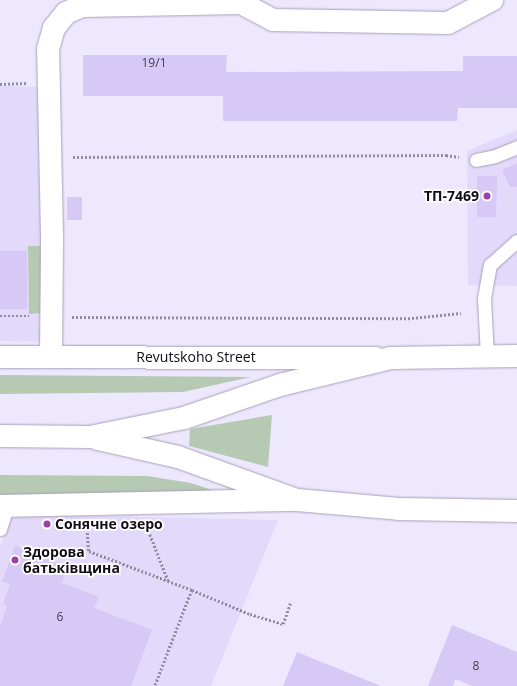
<!DOCTYPE html>
<html>
<head>
<meta charset="utf-8">
<style>
	body { margin:0 }
	#map { position:relative; width:517px; height:686px; overflow:hidden; background:#eee8fe; font-family:"Open Sans",sans-serif }
	div>[style] { position:absolute }
	[style*='--x'] { left:calc(var(--x)*1px); top:calc(var(--y)*1px); width:calc(var(--w)*1px); rotate:calc(var(--a)*1deg) }
	.built>* { inset:0; background:#e3d9fb }
	.green>* { inset:0; background:#b6cab3 }
	.building>* { inset:0; background:#d6c9f5 }
	.path>* { height:2.5px; margin-top:-1.25px; transform-origin:0; background:repeating-linear-gradient(90deg,#918d9d 0 2px,transparent 0 4px) }
	.roads { filter:drop-shadow(0 0 1px #a8a0ba) drop-shadow(0 0 1px #a8a0ba) }
	.service>* { height:13px; margin:-6.5px; padding:0 6.5px; transform-origin:6.5px; border-radius:6.5px; background:#fff }
	.minor>* { height:22px; margin:-11px; padding:0 11px; transform-origin:11px; border-radius:11px; background:#fff }
	.tertiary>* { height:22px; margin:-11px; padding:0 11px; transform-origin:11px; border-radius:11px; background:#fff }
	.dots>* { width:11px; height:11px; translate:-50% -50%; box-sizing:border-box; border:2px solid #fff; border-radius:50% }
	span { translate:-50% -50%; white-space:nowrap; text-align:center; line-height:1.15; -webkit-text-stroke:3.5px #fff; paint-order:stroke }
	.number-label { font-size:12px; color:#423c4e }
	.number-label span { -webkit-text-stroke-width:0 }
	.poi-label { font-size:14px; color:#100d16; font-weight:700 }
	.right { translate:-100% -50%; text-align:right }
	.left { translate:0 -50%; text-align:left }
	.street-label { font-size:14px; color:#100d16 }
</style>
</head>
<body>
<div id="map">
	<div class="built">
		<div style="clip-path:polygon(0 86px,43px 87px,45px 342px,0 341px)"></div>
		<div style="clip-path:polygon(517px 130px,517px 286px,468px 285px,467px 151px)"></div>
		<div style="clip-path:polygon(12px 514px,278px 520px,211px 686px,0 686px,0 547px)"></div>
	</div>
	<div class="green">
		<div style="clip-path:polygon(28px 246px,44px 246px,44px 313px,29px 314px)"></div>
		<div style="clip-path:polygon(0 375px,251px 377px,183px 392px,0 394px)"></div>
		<div style="clip-path:polygon(272px 415px,268px 467px,189px 446px,190px 429px)"></div>
		<div style="clip-path:polygon(0 475px,147px 476px,191px 483px,230px 496px,0 495px)"></div>
	</div>
	<div class="building">
		<div style="clip-path:polygon(83px 55px,227px 55px,226px 72px,463px 71px,463px 56px,517px 56px,517px 108px,458px 108px,457px 121px,223px 121px,223px 96px,83px 96px)"></div>
		<div style="clip-path:polygon(517px 163px,517px 187px,510px 187px,502px 170px)"></div>
		<div style="clip-path:polygon(477px 176px,497px 176px,496px 217px,477px 217px)"></div>
		<div style="clip-path:polygon(67px 197px,82px 197px,82px 220px,67px 220px)"></div>
		<div style="clip-path:polygon(0 251px,27px 251px,27px 309px,0 309px)"></div>
		<div style="clip-path:polygon(15px 546px,68px 566px,62px 583px,99px 597px,94px 608px,152px 630px,131px 686px,0 686px,0 626px,7px 606px,3px 604px,10px 584px,2px 581px)"></div>
		<div style="clip-path:polygon(452px 625px,517px 652px,517px 686px,472px 686px,455px 679px,453px 686px,428px 686px)"></div>
		<div style="clip-path:polygon(297px 652px,381px 686px,283px 686px)"></div>
	</div>
	<div class="path">
		<div style="--x:0;--y:84;--w:28;--a:-2"></div>
		<div style="--x:73;--y:157;--w:373;--a:-0.3"></div>
		<div style="--x:446;--y:155;--w:13;--a:9"></div>
		<div style="--x:0;--y:316;--w:29;--a:0"></div>
		<div style="--x:72;--y:317;--w:340;--a:0.2"></div>
		<div style="--x:412;--y:318;--w:49;--a:-5.8"></div>
		<div style="--x:87;--y:525;--w:26;--a:86"></div>
		<div style="--x:89;--y:551;--w:110;--a:20.7"></div>
		<div style="--x:192;--y:590;--w:103;--a:111.1"></div>
		<div style="--x:147;--y:527;--w:57;--a:68.4"></div>
		<div style="--x:192;--y:590;--w:63;--a:22.5"></div>
		<div style="--x:250;--y:614;--w:34;--a:17"></div>
		<div style="--x:283;--y:624;--w:24;--a:-71"></div>
	</div>
	<div class="roads">
		<div class="service">
			<div style="--x:476;--y:160;--w:19;--a:-12"></div>
			<div style="--x:495;--y:156;--w:24;--a:-22"></div>
			<div style="--x:487;--y:356;--w:58;--a:-93"></div>
			<div style="--x:484;--y:298;--w:34;--a:-80"></div>
			<div style="--x:490;--y:265;--w:36;--a:-42"></div>
			<div style="--x:0;--y:529;--w:24;--a:-73"></div>
		</div>
		<div class="minor">
			<div style="--x:82;--y:6;--w:159;--a:-1.1"></div>
			<div style="--x:241;--y:3;--w:36;--a:28"></div>
			<div style="--x:273;--y:20;--w:175;--a:1"></div>
			<div style="--x:448;--y:23;--w:50;--a:-27.6"></div>
			<div style="--x:0;--y:357;--w:376;--a:0.2"></div>
			<div style="--x:51;--y:357;--w:121;--a:-89.5"></div>
			<div style="--x:52;--y:236;--w:187;--a:-91.2"></div>
			<div style="--x:48;--y:49;--w:22;--a:-74"></div>
			<div style="--x:54;--y:28;--w:19;--a:-51"></div>
			<div style="--x:66;--y:13;--w:17;--a:-24"></div>
			<div style="--x:82;--y:6;--w:7;--a:-56"></div>
			<div style="--x:0;--y:506;--w:297;--a:-1.2"></div>
		</div>
		<div class="tertiary">
			<div style="--x:0;--y:436;--w:90;--a:0.6"></div>
			<div style="--x:90;--y:437;--w:96;--a:-11.4"></div>
			<div style="--x:184;--y:418;--w:102;--a:-19"></div>
			<div style="--x:280;--y:385;--w:114;--a:-13.7"></div>
			<div style="--x:391;--y:358;--w:126;--a:-0.9"></div>
			<div style="--x:98;--y:439;--w:82;--a:12.7"></div>
			<div style="--x:178;--y:457;--w:127;--a:19.9"></div>
			<div style="--x:297;--y:500;--w:102;--a:5"></div>
			<div style="--x:399;--y:509;--w:118;--a:1"></div>
		</div>
	</div>
	<div class="dots">
		<div style="left:487px;top:196px;background:#9b3fa9"></div>
		<div style="left:47px;top:524px;background:#9b3fa9"></div>
		<div style="left:15px;top:560px;background:#9b3fa9"></div>
	</div>
	<div class="number-label">
		<span style="left:154px;top:63px">19/1</span>
		<span style="left:60px;top:617px">6</span>
		<span style="left:476px;top:666px">8</span>
	</div>
	<div class="poi-label">
		<span class="right" style="left:479px;top:196px">ТП-7469</span>
		<span class="left" style="left:55px;top:524px">Сонячне озеро</span>
		<span class="left" style="left:23px;top:560px">Здорова<br>батьківщина</span>
	</div>
	<div class="street-label">
		<span style="left:196px;top:357px">Revutskoho Street</span>
	</div>
</div>
</body>
</html>
